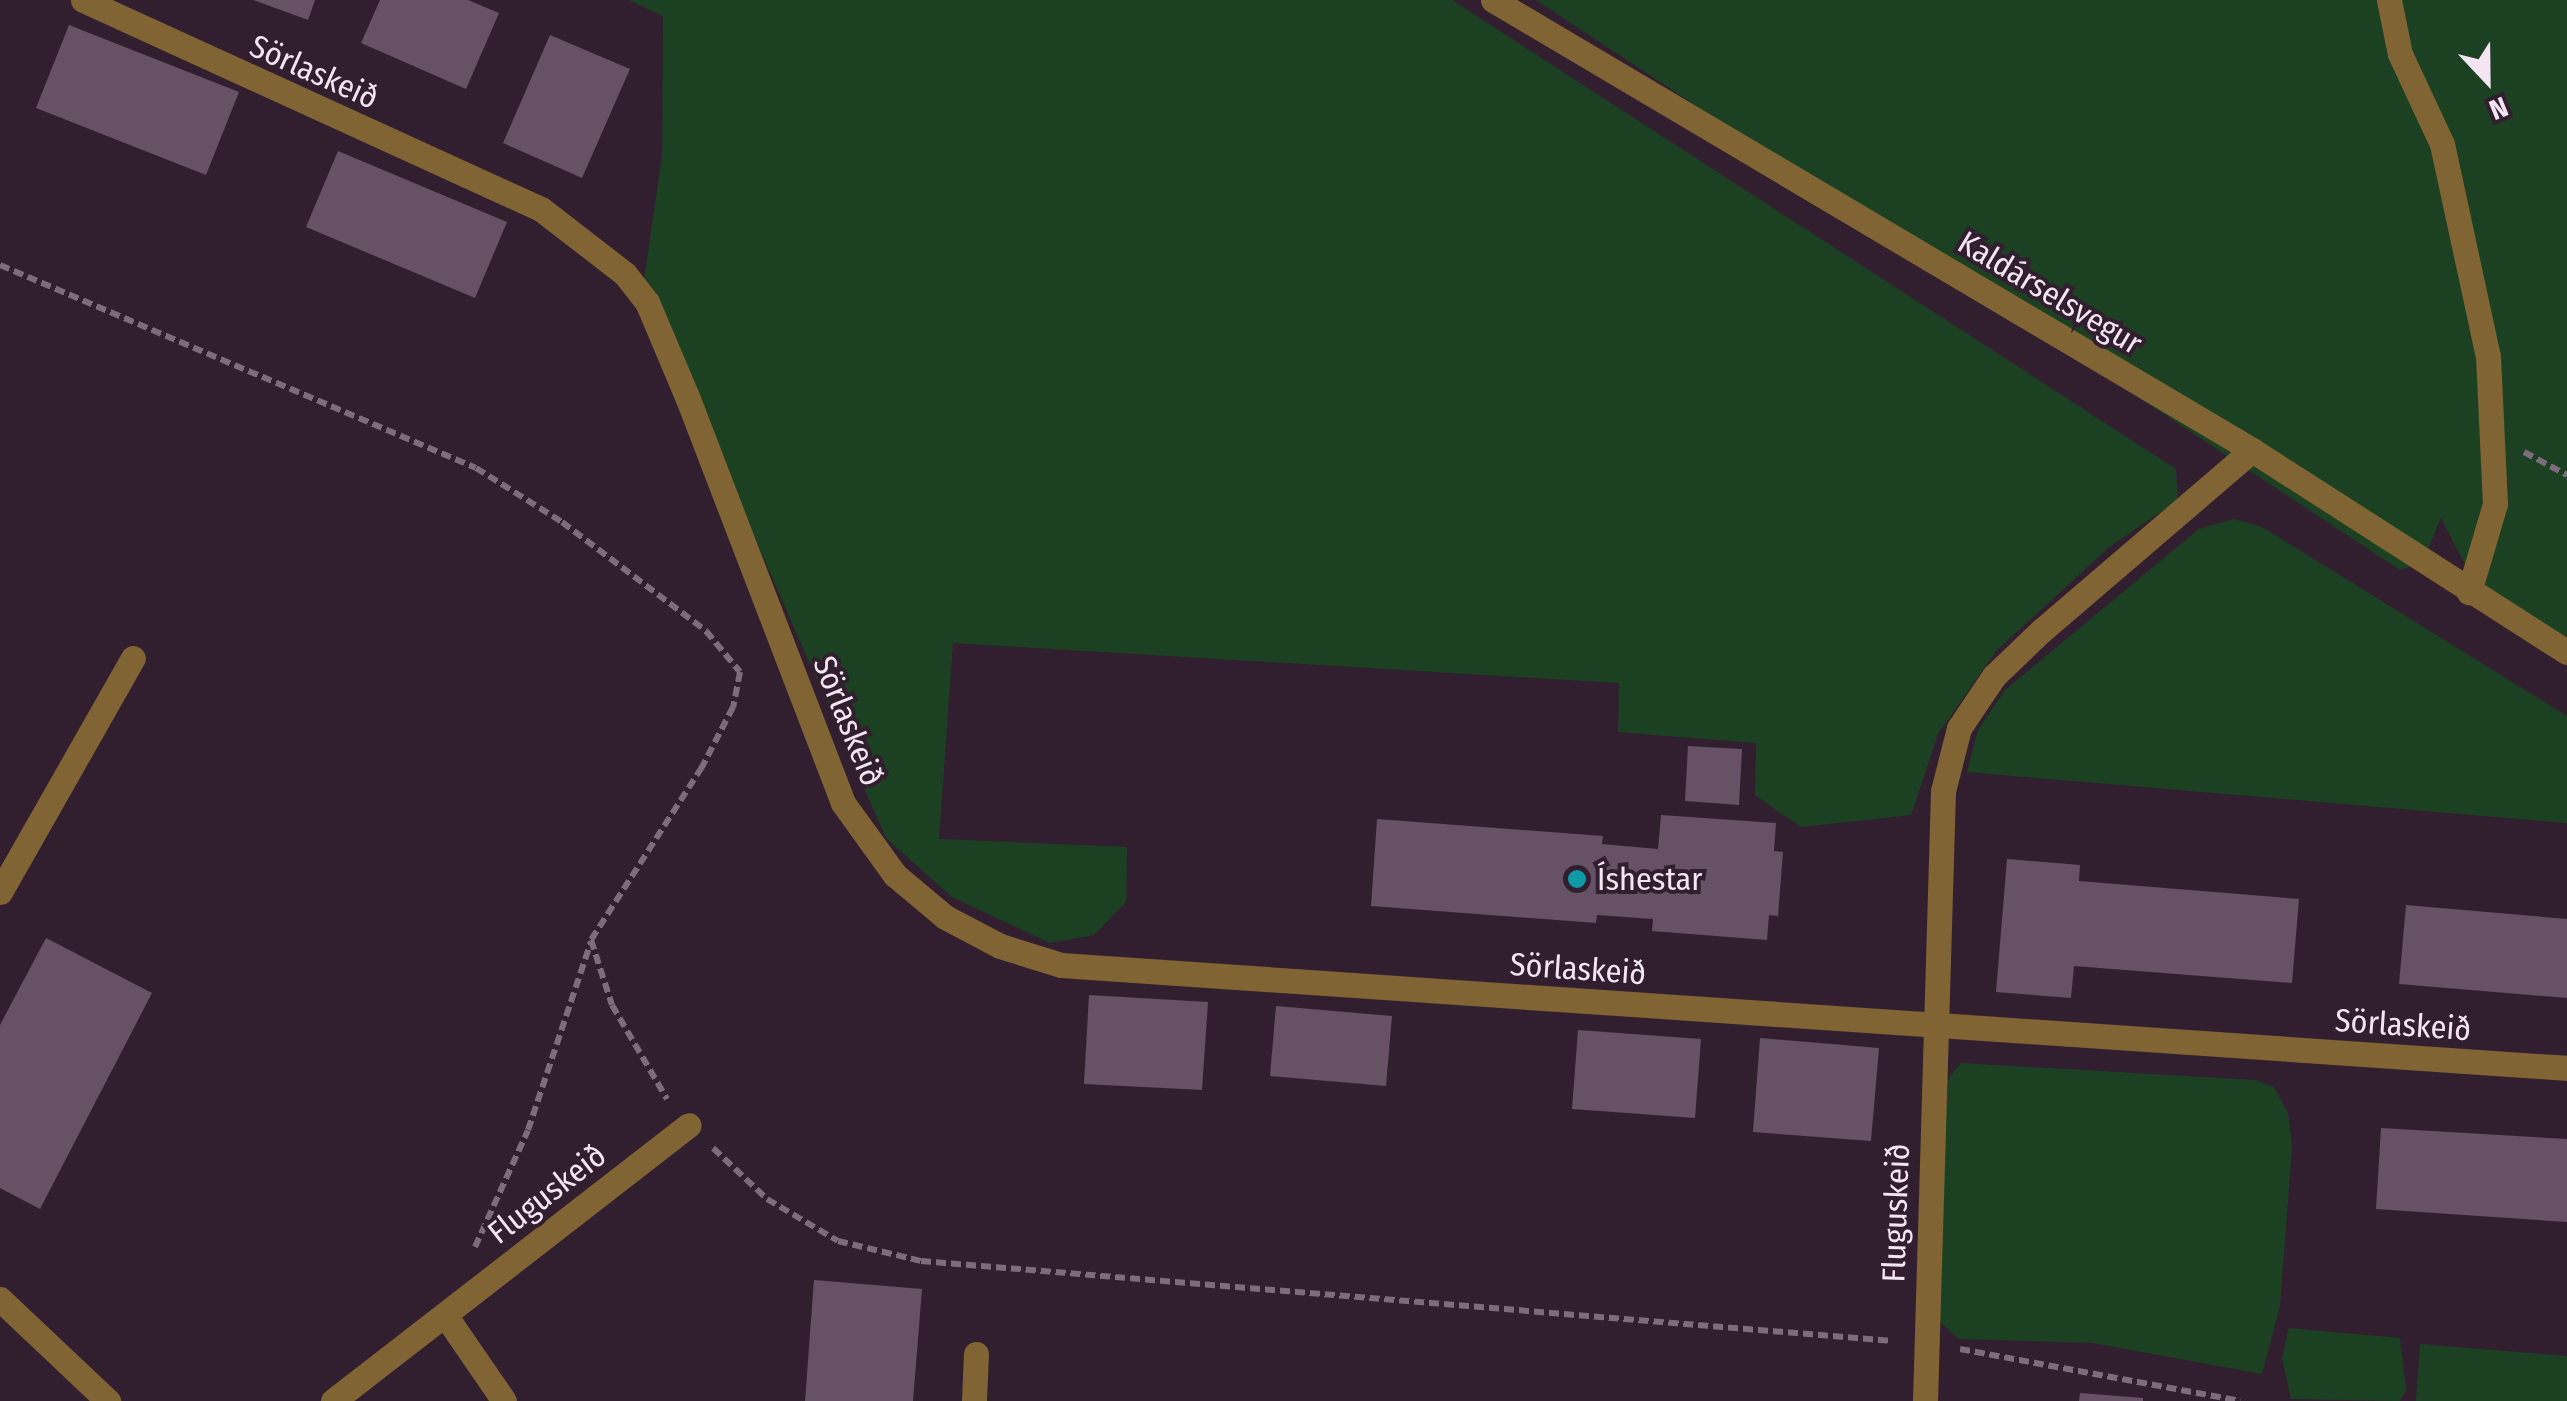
<!DOCTYPE html>
<html>
<head>
<meta charset="utf-8">
<style>
	body { margin:0 }
	#map { position:relative; width:2567px; height:1401px; overflow:hidden; background:#311f30; font-family:"Fira Sans Condensed",sans-serif }
	div>[style] { position:absolute }
	[style*='--x'] { left:calc(var(--x)*1px); top:calc(var(--y)*1px); width:calc(var(--w)*1px); rotate:calc(var(--a)*1deg) }
	.green>* { inset:0; background:#1c4122 }
	.building>* { inset:0; background:#665165 }
	.path>* { height:6px; margin-top:-3px; transform-origin:0; background:repeating-linear-gradient(90deg,#7d6d7c 0 10px,transparent 0 15px) }
	.minor>* { height:25px; margin:-12.5px; padding:0 12.5px; transform-origin:12.5px; border-radius:12.5px; background:#816434 }
	.tertiary>* { height:25px; margin:-12.5px; padding:0 12.5px; transform-origin:12.5px; border-radius:12.5px; background:#816434 }
	.dots>* { width:28px; height:28px; translate:-50% -50%; box-sizing:border-box; border:5px solid #311f30; border-radius:50% }
	span { translate:-50% -50%; white-space:nowrap; text-align:center; line-height:1.15; -webkit-text-stroke:8px #311f30; paint-order:stroke }
	.street-label { font-size:32px; color:#f3e6f2 }
	.poi-label { font-size:32px; color:#f3e6f2 }
	.left { translate:0 -50%; text-align:left }
	.north { position:absolute; left:2437px; top:30px; width:100px; height:100px; -webkit-text-stroke:8px #311f30; paint-order:stroke; rotate:158deg; font-size:28px; font-weight:700; line-height:40px; text-align:center; color:#f3e6f2 }
	.north::after { content:''; display:block; margin:auto; width:35px; height:45px; background:#f3e6f2; clip-path:polygon(50% 0,100% 100%,50% 72%,0 100%) }
</style>
</head>
<body>
<div id="map">
	<div class="green">
		<div style="clip-path:polygon(629px 0,1452px 0,2176px 469px,2178px 500px,2108px 548px,1996px 651px,1938px 734px,1911px 815px,1801px 827px,1755px 795px,1756px 743px,1618px 732px,1619px 683px,953px 643px,939px 839px,1127px 847px,1126px 902px,1094px 935px,1050px 943px,952px 897px,886px 838px,720px 458px,640px 308px,662px 156px,663px 16px)"></div>
		<div style="clip-path:polygon(1536px 0,2567px 0,2567px 663px,2490px 613px,2441px 518px,2422px 563px,2400px 570px)"></div>
		<div style="clip-path:polygon(2234px 519px,2262px 527px,2567px 716px,2567px 823px,1967px 772px,1978px 730px,2005px 690px,2199px 529px)"></div>
		<div style="clip-path:polygon(1961px 1063px,2254px 1080px,2274px 1087px,2288px 1113px,2292px 1147px,2280px 1306px,2262px 1374px,2093px 1343px,1959px 1339px,1930px 1313px,1944px 1084px)"></div>
		<div style="clip-path:polygon(2289px 1328px,2400px 1338px,2406px 1390px,2400px 1401px,2291px 1399px,2282px 1358px)"></div>
		<div style="clip-path:polygon(2420px 1344px,2567px 1356px,2567px 1401px,2416px 1401px)"></div>
	</div>
	<div class="building">
		<div style="clip-path:polygon(253px 0,315px 0,308px 20px)"></div>
		<div style="clip-path:polygon(380px 0,468px 0,499px 13px,466px 89px,361px 43px)"></div>
		<div style="clip-path:polygon(69px 25px,239px 92px,206px 175px,36px 108px)"></div>
		<div style="clip-path:polygon(550px 35px,630px 69px,582px 178px,503px 143px)"></div>
		<div style="clip-path:polygon(338px 151px,507px 222px,475px 298px,306px 227px)"></div>
		<div style="clip-path:polygon(1688px 746px,1742px 749px,1739px 805px,1685px 801px)"></div>
		<div style="clip-path:polygon(1661px 815px,1776px 823px,1774px 851px,1783px 852px,1778px 916px,1769px 915px,1767px 940px,1652px 931px,1653px 919px,1597px 915px,1596px 923px,1371px 906px,1377px 819px,1603px 836px,1602px 844px,1658px 849px)"></div>
		<div style="clip-path:polygon(2007px 859px,2080px 865px,2079px 881px,2299px 899px,2292px 983px,2074px 966px,2071px 998px,1996px 992px)"></div>
		<div style="clip-path:polygon(2406px 905px,2567px 919px,2567px 998px,2399px 984px)"></div>
		<div style="clip-path:polygon(46px 938px,152px 993px,40px 1209px,0 1188px,0 1025px)"></div>
		<div style="clip-path:polygon(1089px 995px,1208px 1002px,1202px 1090px,1084px 1084px)"></div>
		<div style="clip-path:polygon(1276px 1006px,1392px 1016px,1386px 1086px,1270px 1076px)"></div>
		<div style="clip-path:polygon(1578px 1030px,1701px 1039px,1695px 1118px,1572px 1109px)"></div>
		<div style="clip-path:polygon(1760px 1038px,1879px 1048px,1871px 1141px,1753px 1132px)"></div>
		<div style="clip-path:polygon(2381px 1128px,2567px 1139px,2567px 1222px,2376px 1209px)"></div>
		<div style="clip-path:polygon(814px 1280px,922px 1289px,913px 1401px,805px 1401px)"></div>
		<div style="clip-path:polygon(2080px 1393px,2143px 1398px,2143px 1401px,2079px 1401px)"></div>
	</div>
	<div class="path">
		<div style="--x:0;--y:265;--w:517;--a:23.1"></div>
		<div style="--x:476;--y:468;--w:102;--a:32.1"></div>
		<div style="--x:562;--y:522;--w:181;--a:37.1"></div>
		<div style="--x:706;--y:631;--w:53;--a:50.3"></div>
		<div style="--x:740;--y:672;--w:36;--a:101"></div>
		<div style="--x:733;--y:707;--w:68;--a:117.3"></div>
		<div style="--x:702;--y:767;--w:206;--a:122.7"></div>
		<div style="--x:591;--y:940;--w:68;--a:72.1"></div>
		<div style="--x:612;--y:1005;--w:109;--a:59.7"></div>
		<div style="--x:2524;--y:452;--w:49;--a:28.1"></div>
		<div style="--x:713;--y:1148;--w:74;--a:43.4"></div>
		<div style="--x:767;--y:1199;--w:82;--a:30.6"></div>
		<div style="--x:838;--y:1241;--w:85;--a:13.5"></div>
		<div style="--x:921;--y:1261;--w:975;--a:4.71"></div>
		<div style="--x:475;--y:1247;--w:128;--a:-65.6"></div>
		<div style="--x:528;--y:1130;--w:198;--a:-71.5"></div>
		<div style="--x:1960;--y:1349;--w:285;--a:10.5"></div>
	</div>
	<div class="minor">
		<div style="--x:83;--y:0;--w:503;--a:24.53"></div>
		<div style="--x:541;--y:209;--w:106;--a:37.7"></div>
		<div style="--x:625;--y:274;--w:36;--a:52"></div>
		<div style="--x:647;--y:302;--w:105;--a:67.1"></div>
		<div style="--x:688;--y:399;--w:433;--a:69"></div>
		<div style="--x:843;--y:803;--w:89;--a:54.2"></div>
		<div style="--x:895;--y:875;--w:65;--a:40"></div>
		<div style="--x:945;--y:917;--w:62;--a:27.8"></div>
		<div style="--x:1000;--y:946;--w:64;--a:17.3"></div>
		<div style="--x:1061;--y:965;--w:1510;--a:3.91"></div>
		<div style="--x:2389;--y:0;--w:55;--a:78.5"></div>
		<div style="--x:2400;--y:54;--w:99;--a:65"></div>
		<div style="--x:2442;--y:144;--w:217;--a:77.8"></div>
		<div style="--x:2488;--y:356;--w:148;--a:87.3"></div>
		<div style="--x:2495;--y:504;--w:92;--a:106.5"></div>
		<div style="--x:0;--y:892;--w:269;--a:-60.4"></div>
		<div style="--x:0;--y:1299;--w:149;--a:43.4"></div>
		<div style="--x:445;--y:1315;--w:104;--a:55.5"></div>
		<div style="--x:333;--y:1401;--w:450;--a:-37.8"></div>
		<div style="--x:974;--y:1401;--w:47;--a:-87.6"></div>
		<div style="--x:1925;--y:1401;--w:610;--a:-88.31"></div>
		<div style="--x:1943;--y:791;--w:65;--a:-75.7"></div>
		<div style="--x:1959;--y:728;--w:63;--a:-56.1"></div>
		<div style="--x:1994;--y:676;--w:65;--a:-43.8"></div>
		<div style="--x:2041;--y:631;--w:278;--a:-40.6"></div>
	</div>
	<div class="tertiary">
		<div style="--x:1493;--y:0;--w:882;--a:30.66"></div>
		<div style="--x:2252;--y:450;--w:374;--a:32.7"></div>
	</div>
	<div class="dots">
		<div style="left:1577px;top:879px;background:#0f9aa8"></div>
	</div>
	<div class="street-label">
		<span style="left:314px;top:72px;rotate:24deg">Sörlaskeið</span>
		<span style="left:2050px;top:293px;rotate:31deg">Kaldárselsvegur</span>
		<span style="left:848px;top:721px;rotate:68deg">Sörlaskeið</span>
		<span style="left:1578px;top:969px;rotate:4deg">Sörlaskeið</span>
		<span style="left:2403px;top:1025px;rotate:4deg">Sörlaskeið</span>
		<span style="left:547px;top:1194px;rotate:-38deg">Fluguskeið</span>
		<span style="left:1896px;top:1213px;rotate:-88deg">Fluguskeið</span>
	</div>
	<div class="poi-label">
		<span class="left" style="left:1597px;top:879px">Íshestar</span>
	</div>
	<div class="north">N</div>
</div>
</body>
</html>
